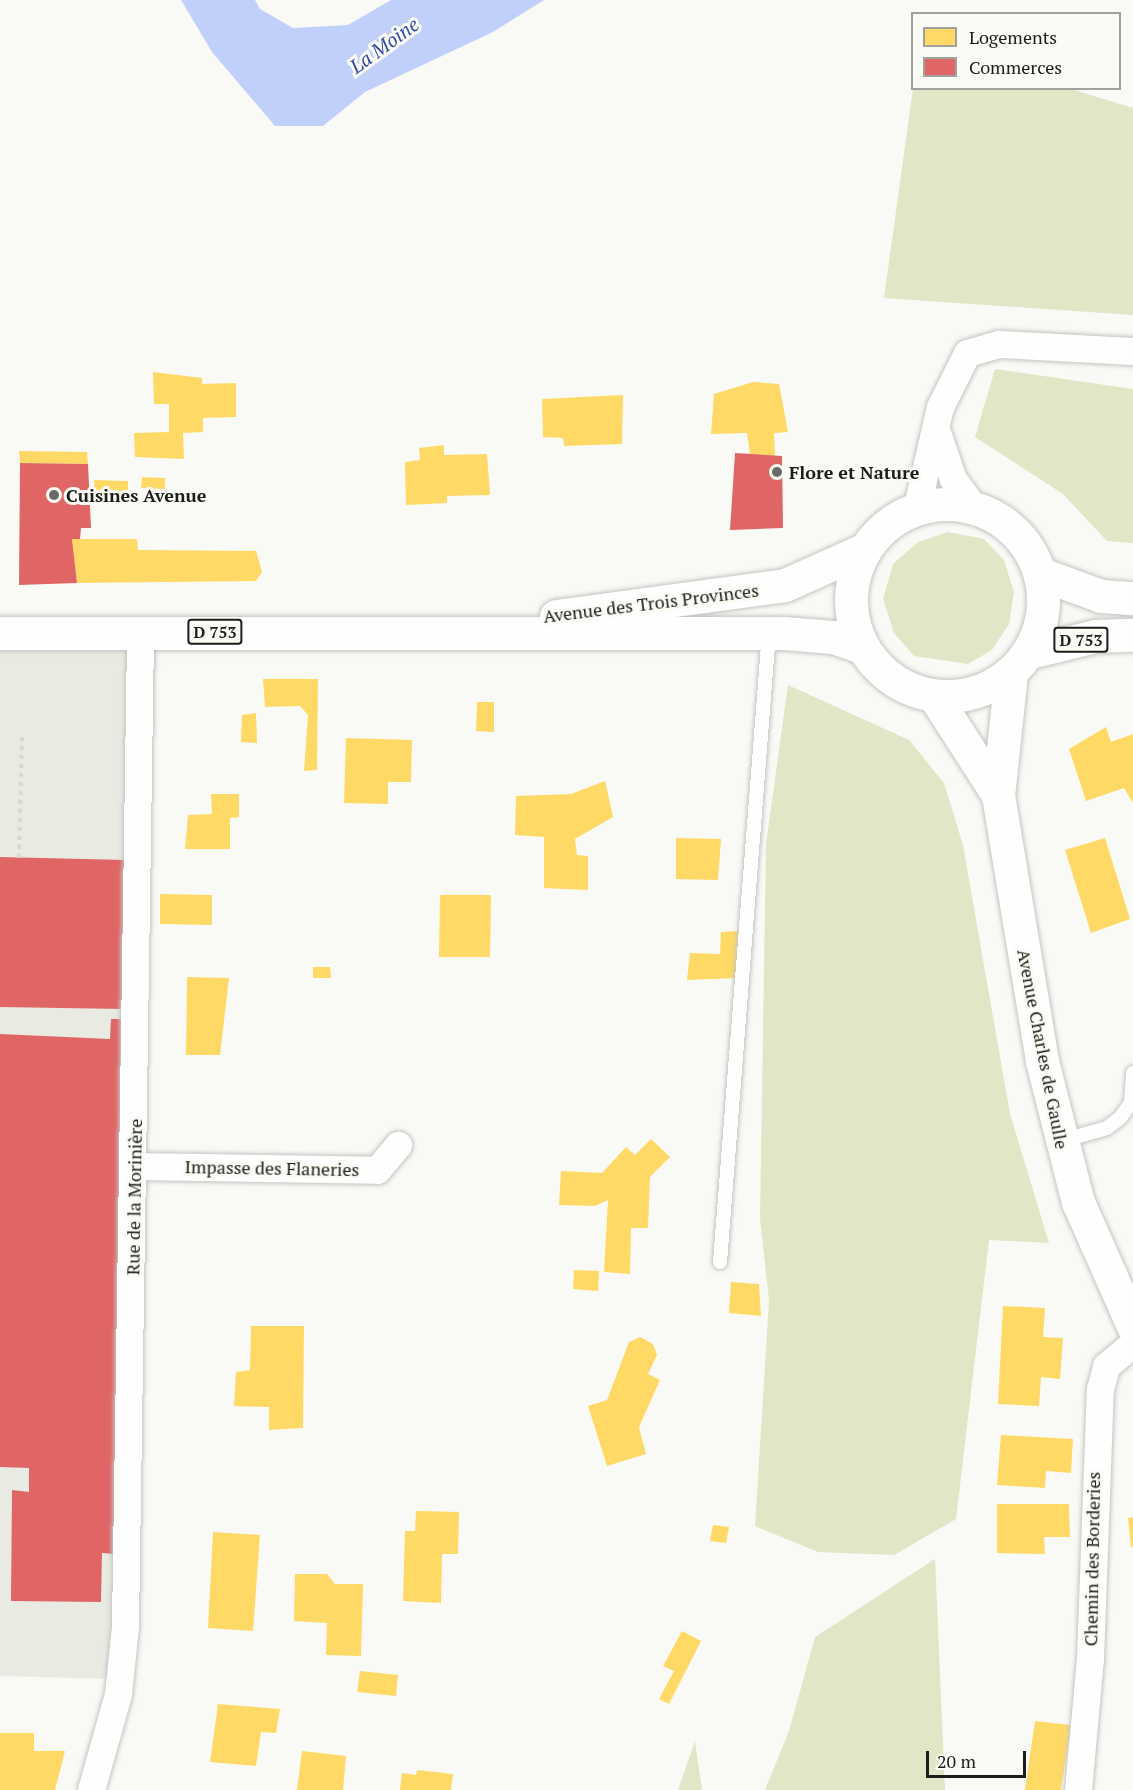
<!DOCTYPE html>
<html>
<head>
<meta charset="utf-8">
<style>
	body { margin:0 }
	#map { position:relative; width:1133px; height:1790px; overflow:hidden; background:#f9faf5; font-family:"PT Serif",serif }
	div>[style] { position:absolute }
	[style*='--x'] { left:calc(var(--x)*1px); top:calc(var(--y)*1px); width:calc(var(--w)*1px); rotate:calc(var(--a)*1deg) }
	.built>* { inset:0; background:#e9ebe2 }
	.green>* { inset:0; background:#e1e6c6 }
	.water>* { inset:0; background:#c0d0fa }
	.homes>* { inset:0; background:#ffd966 }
	.shops>* { inset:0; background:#e06666 }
	.path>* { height:4px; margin-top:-2px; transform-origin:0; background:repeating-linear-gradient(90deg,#d7d7d6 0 4.5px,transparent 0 9px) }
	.roads { filter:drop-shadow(0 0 2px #c4c5c1) drop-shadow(0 0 2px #c4c5c1) }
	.service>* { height:14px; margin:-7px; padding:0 7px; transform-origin:7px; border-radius:7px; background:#fefefe }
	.minor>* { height:27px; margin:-13.5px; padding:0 13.5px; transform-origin:13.5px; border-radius:13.5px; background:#fefefe }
	.tertiary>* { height:33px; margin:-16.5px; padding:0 16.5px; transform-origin:16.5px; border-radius:16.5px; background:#fefefe }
	.primary>* { height:33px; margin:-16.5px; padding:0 16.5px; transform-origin:16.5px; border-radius:16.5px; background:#fefefe }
	.primary>.ring { margin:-16.5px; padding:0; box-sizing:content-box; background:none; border:33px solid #fefefe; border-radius:50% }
	.dots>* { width:16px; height:16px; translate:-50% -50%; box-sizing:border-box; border:3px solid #fafbf4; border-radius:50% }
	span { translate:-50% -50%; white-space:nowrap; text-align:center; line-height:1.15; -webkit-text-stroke:6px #fafbf4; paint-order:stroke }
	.shield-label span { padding:2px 4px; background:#fafbf4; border:2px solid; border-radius:4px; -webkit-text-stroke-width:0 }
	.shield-label { font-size:16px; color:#1c1d1a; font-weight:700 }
	.poi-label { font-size:18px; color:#1c1d1a; font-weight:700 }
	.left { translate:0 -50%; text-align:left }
	.street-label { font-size:18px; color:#1c1d1a }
	.water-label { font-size:20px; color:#3449a2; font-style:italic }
	.legend { position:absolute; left:911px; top:12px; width:210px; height:78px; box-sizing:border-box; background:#fafbf4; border:2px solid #a1a29d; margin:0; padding:8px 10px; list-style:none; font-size:18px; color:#1c1d1a }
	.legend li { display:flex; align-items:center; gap:12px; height:30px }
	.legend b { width:30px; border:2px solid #a1a29d }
	.scale { position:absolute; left:926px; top:1751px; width:100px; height:27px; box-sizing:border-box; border:3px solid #1c1d1a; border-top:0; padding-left:8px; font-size:18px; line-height:21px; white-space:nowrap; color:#1c1d1a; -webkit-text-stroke:4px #fafbf4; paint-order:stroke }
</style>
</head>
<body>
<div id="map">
	<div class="built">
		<div style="clip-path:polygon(157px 624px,111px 1679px,0 1676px,0 625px)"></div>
	</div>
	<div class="green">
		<div style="clip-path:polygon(913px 89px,1071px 89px,1133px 108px,1133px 315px,884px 298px)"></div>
		<div style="clip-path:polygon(995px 369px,1133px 389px,1133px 543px,1107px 541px,1063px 494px,975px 437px)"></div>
		<div style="clip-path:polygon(948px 532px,984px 539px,1004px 560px,1014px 592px,1009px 624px,992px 650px,968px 664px,914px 656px,894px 633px,883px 599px,893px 564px,918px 542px)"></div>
		<div style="clip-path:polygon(788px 685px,909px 740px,944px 783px,963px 845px,1010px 1114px,1049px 1243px,989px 1240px,956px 1519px,894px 1555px,818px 1552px,755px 1526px,769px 1300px,760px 1219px,766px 844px)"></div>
		<div style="clip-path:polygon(935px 1559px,945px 1790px,765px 1790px,789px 1731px,815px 1637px)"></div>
		<div style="clip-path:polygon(695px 1741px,702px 1790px,678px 1790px)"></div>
	</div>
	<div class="water">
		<div style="clip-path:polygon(181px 0,255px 0,260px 9px,293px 28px,348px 25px,391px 0,544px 0,493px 32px,365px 92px,323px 126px,275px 126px,212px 52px)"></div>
	</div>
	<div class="homes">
		<div style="clip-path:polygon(153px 372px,202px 378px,202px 384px,236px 383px,236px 417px,203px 418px,203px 432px,183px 433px,184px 459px,135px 457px,134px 433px,169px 432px,169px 404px,154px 404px)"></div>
		<div style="clip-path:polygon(753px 382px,779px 384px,788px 432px,774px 433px,775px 456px,750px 454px,747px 433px,711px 434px,714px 394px)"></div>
		<div style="clip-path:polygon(623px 395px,622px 444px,564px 446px,563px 438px,543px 437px,542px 399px)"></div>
		<div style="clip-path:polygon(444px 445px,444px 455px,487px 454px,490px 495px,447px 496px,447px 503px,406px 505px,405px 462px,420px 460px,419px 448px)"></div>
		<div style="clip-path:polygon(19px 451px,87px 452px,88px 464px,20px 463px)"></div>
		<div style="clip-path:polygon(142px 477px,165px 478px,165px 489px,141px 488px)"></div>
		<div style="clip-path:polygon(94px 480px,128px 481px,128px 495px,95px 495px)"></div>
		<div style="clip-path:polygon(72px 539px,137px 539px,138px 550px,256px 551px,262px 572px,256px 581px,77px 583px)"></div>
		<div style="clip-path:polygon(263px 679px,318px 679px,317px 770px,304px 771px,308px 715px,300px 706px,265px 707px)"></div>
		<div style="clip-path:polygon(477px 702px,494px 702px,494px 732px,476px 731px)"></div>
		<div style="clip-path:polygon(256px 713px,257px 743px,241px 742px,242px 715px)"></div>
		<div style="clip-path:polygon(1106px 727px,1111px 742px,1133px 734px,1133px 803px,1124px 788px,1086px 801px,1069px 749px)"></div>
		<div style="clip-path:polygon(346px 738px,412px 740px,411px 782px,388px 782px,388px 804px,344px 803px)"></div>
		<div style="clip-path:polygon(605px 781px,613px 817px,575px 839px,577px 855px,588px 856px,588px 890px,544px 888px,544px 837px,515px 835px,516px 796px,571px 794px)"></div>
		<div style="clip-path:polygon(211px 794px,239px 794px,239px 817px,230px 818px,230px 849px,185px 849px,188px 815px,212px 814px)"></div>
		<div style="clip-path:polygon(676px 838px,721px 839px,718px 880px,676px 879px)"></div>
		<div style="clip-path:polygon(1105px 838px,1130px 919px,1091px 933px,1065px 850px)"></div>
		<div style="clip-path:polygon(160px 894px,212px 895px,212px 925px,160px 924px)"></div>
		<div style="clip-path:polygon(440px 895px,491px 895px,490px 957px,439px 957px)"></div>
		<div style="clip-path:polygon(738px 931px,737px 978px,687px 980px,690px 953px,720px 954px,721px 932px)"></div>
		<div style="clip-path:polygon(313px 967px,330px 967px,331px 978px,313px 978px)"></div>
		<div style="clip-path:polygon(187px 977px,229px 978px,220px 1055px,186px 1055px)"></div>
		<div style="clip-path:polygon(651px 1139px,670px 1157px,650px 1177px,648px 1228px,631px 1228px,630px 1274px,604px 1272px,608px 1200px,595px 1206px,559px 1205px,561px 1171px,602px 1173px,626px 1147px,635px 1155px)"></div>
		<div style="clip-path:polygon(574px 1270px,599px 1271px,598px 1291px,573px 1289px)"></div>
		<div style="clip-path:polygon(731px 1282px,759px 1284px,761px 1316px,729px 1313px)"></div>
		<div style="clip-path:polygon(1003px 1306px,1045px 1308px,1043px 1337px,1063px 1338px,1060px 1379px,1041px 1377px,1039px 1406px,998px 1404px)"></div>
		<div style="clip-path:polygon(251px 1326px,304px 1326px,303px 1428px,269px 1430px,269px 1407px,234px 1406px,236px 1372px,250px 1370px)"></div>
		<div style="clip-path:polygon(640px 1337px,653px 1344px,657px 1355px,648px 1374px,660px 1380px,639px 1427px,646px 1454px,607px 1466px,588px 1406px,607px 1400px,629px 1342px)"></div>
		<div style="clip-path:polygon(1001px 1435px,1073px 1439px,1071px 1473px,1046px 1471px,1045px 1488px,997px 1485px)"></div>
		<div style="clip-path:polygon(997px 1504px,1069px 1504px,1070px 1537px,1044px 1537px,1045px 1554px,997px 1553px)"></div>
		<div style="clip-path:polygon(416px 1511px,459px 1512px,458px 1554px,442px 1554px,441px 1603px,403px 1601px,405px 1531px,415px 1531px)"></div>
		<div style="clip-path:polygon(1133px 1517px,1133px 1547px,1131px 1547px,1128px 1518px)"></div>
		<div style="clip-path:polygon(713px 1525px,729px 1527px,726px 1543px,710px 1541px)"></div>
		<div style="clip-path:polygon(213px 1532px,260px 1535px,253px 1631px,208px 1628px)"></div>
		<div style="clip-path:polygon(295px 1574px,327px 1574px,335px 1584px,363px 1584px,361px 1656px,326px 1655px,327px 1623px,294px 1621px)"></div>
		<div style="clip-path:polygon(682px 1631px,701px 1641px,669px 1704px,659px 1699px,674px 1671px,663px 1666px)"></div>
		<div style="clip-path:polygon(360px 1671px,398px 1675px,396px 1696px,357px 1692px)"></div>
		<div style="clip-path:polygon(218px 1704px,280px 1709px,276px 1733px,261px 1732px,256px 1766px,210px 1762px)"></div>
		<div style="clip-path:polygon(1035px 1721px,1071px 1725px,1061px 1790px,1025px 1790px)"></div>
		<div style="clip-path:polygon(0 1733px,34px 1733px,34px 1751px,65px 1751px,55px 1790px,0 1790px)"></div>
		<div style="clip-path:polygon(302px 1751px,346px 1756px,343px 1790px,297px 1790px)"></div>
		<div style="clip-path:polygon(417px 1770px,453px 1774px,451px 1790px,400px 1790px,402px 1773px,416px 1775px)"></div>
	</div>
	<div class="shops">
		<div style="clip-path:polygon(735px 453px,782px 456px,783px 528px,730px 530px)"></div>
		<div style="clip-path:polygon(20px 463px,88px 464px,91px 528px,81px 528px,80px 539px,72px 539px,77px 583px,19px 585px)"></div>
		<div style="clip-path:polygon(0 857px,126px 860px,123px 1009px,0 1007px)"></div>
		<div style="clip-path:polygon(111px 1019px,121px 1019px,115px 1554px,102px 1553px,101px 1602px,11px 1601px,12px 1490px,29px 1492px,29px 1468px,0 1467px,0 1034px,110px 1039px)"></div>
	</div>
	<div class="path">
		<div style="--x:19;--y:858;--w:123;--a:-88.6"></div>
	</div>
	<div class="roads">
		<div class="service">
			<div style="--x:1061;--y:1141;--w:48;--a:-15.8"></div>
			<div style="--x:1107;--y:1128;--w:16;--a:-38"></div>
			<div style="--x:1120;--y:1118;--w:19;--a:-54"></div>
			<div style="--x:1131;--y:1103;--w:30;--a:-86"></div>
			<div style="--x:720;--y:1262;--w:631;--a:-85.55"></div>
		</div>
		<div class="minor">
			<div style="--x:938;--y:435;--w:46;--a:71.2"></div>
			<div style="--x:953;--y:479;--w:34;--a:54"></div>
			<div style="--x:916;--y:510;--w:106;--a:-76.9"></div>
			<div style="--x:940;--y:407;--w:60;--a:-63.4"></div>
			<div style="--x:967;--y:353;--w:33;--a:-16"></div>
			<div style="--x:999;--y:344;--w:134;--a:3"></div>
			<div style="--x:134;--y:1166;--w:243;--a:0.9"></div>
			<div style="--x:377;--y:1170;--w:33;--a:-50"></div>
			<div style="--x:91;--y:1790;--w:100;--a:-74.3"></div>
			<div style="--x:118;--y:1694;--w:68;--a:-84.1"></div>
			<div style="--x:125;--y:1626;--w:993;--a:-89.13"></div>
			<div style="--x:1078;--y:1790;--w:133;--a:-84.8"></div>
			<div style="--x:1090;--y:1658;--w:269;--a:-87.9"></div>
			<div style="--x:1100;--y:1389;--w:24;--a:-75"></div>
			<div style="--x:1106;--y:1366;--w:35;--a:-40"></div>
		</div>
		<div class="tertiary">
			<div style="--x:1011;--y:674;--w:122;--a:96.1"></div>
			<div style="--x:998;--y:795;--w:270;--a:80.6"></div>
			<div style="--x:1042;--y:1061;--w:146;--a:75.7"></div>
			<div style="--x:1078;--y:1202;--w:136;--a:66.1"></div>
			<div style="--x:935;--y:697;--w:117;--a:57.3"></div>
		</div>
		<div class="primary">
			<div class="ring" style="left:851px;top:504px;width:159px;height:159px"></div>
			<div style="--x:1041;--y:574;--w:64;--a:20.1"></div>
			<div style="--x:1101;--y:596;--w:32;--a:4"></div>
			<div style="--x:556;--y:616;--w:231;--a:-7.7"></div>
			<div style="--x:785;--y:585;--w:88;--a:-24.2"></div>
			<div style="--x:0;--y:633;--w:784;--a:0"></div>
			<div style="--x:784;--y:633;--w:49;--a:4.7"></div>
			<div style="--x:833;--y:637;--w:31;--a:19"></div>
			<div style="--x:1030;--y:652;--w:67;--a:-13.8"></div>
			<div style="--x:1095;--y:636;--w:38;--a:-2"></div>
		</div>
	</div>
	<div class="dots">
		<div style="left:777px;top:472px;background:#696a67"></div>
		<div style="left:54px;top:495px;background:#696a67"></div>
	</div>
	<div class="shield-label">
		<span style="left:215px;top:632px">D 753</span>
		<span style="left:1081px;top:640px">D 753</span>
	</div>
	<div class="poi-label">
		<span class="left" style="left:789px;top:472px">Flore et Nature</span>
		<span class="left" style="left:66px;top:495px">Cuisines Avenue</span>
	</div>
	<div class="street-label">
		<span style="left:651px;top:603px;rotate:-7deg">Avenue des Trois Provinces</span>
		<span style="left:1043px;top:1049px;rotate:79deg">Avenue Charles de Gaulle</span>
		<span style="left:272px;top:1168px;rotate:1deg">Impasse des Flaneries</span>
		<span style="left:134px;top:1197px;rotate:-89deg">Rue de la Morinière</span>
		<span style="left:1092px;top:1559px;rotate:-89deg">Chemin des Borderies</span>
	</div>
	<div class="water-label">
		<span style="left:384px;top:45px;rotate:-36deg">La Moine</span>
	</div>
	<ul class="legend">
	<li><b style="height:16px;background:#ffd966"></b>Logements</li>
	<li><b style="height:16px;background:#e06666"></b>Commerces</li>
	</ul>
	<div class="scale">20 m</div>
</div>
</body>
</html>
